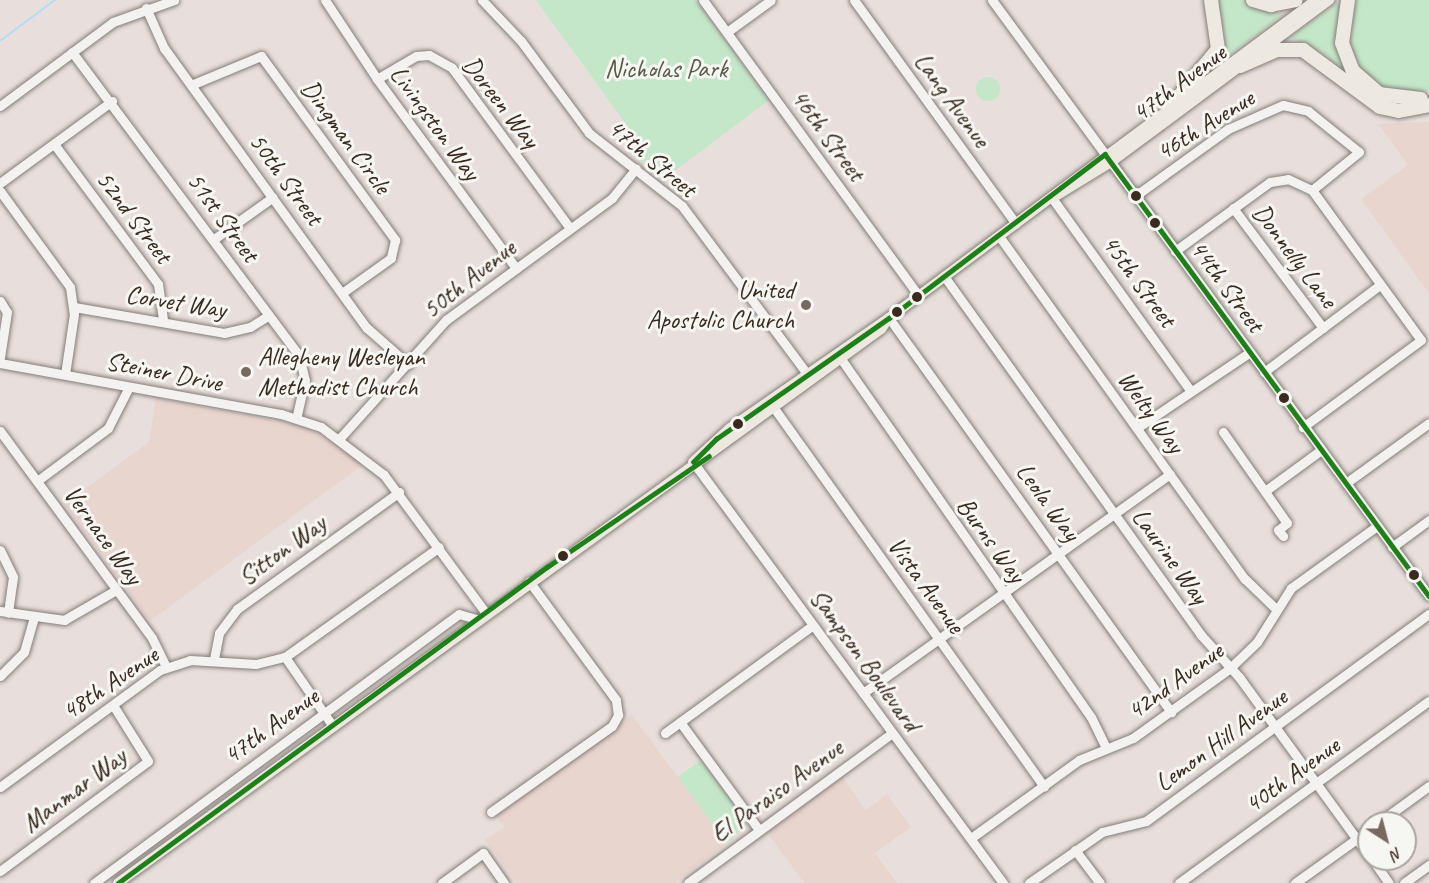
<!DOCTYPE html>
<html>
<head>
<meta charset="utf-8">
<style>
	body { margin:0 }
	#map { position:relative; width:1429px; height:883px; overflow:hidden; background:#e8dfdc; font-family:Caveat,sans-serif }
	div>[style] { position:absolute }
	[style*='--x'] { left:calc(var(--x)*1px); top:calc(var(--y)*1px); width:calc(var(--w)*1px); rotate:calc(var(--a)*1deg) }
	.built>* { inset:0; background:#e8d5ce }
	.green>* { inset:0; background:#c4e7c9 }
	.round { border-radius:50% }
	.stream>* { height:1.5px; margin:-0.75px; padding:0 0.75px; transform-origin:0.75px; border-radius:0.75px; background:#b4dcf4 }
	.roads { filter:drop-shadow(0 0 2px #847d78) drop-shadow(0 0 2px #847d78) }
	.minor>* { height:9px; margin:-4.5px; padding:0 4.5px; transform-origin:4.5px; border-radius:4.5px; background:#f3f2f0 }
	.major>* { height:10px; margin:-5px; padding:0 5px; transform-origin:5px; border-radius:5px; background:#ede8e0 }
	.highway>* { height:14px; margin:-7px; padding:0 7px; transform-origin:7px; border-radius:7px; background:#ede8e0 }
	.bus-1>* { height:4.5px; margin:-2.25px; padding:0 2.25px; transform-origin:2.25px; border-radius:2.25px; background:#1e8019 }
	.dots>* { width:16px; height:16px; translate:-50% -50%; box-sizing:border-box; border:3px solid #f6f6f2; border-radius:50% }
	span { translate:-50% -50%; white-space:nowrap; text-align:center; line-height:1.15; -webkit-text-stroke:6px #f6f6f2; paint-order:stroke }
	.park-label { font-size:26px; color:#565b45 }
	.street-label { font-size:26px; color:#3b2a1e }
	.poi-label { font-size:26px; color:#3b2a1e }
	.right { translate:-100% -50%; text-align:right }
	.left { translate:0 -50%; text-align:left }
	.north { position:absolute; left:1357px; top:811px; width:60px; height:60px; box-sizing:border-box; background:#f6f6f2; border:2px solid #aba49d; border-radius:50%; rotate:144deg; font-size:16px; font-weight:700; line-height:24px; text-align:center; color:#3b2a1e }
	.north::after { content:''; display:block; margin:auto; width:21px; height:27px; background:#786960; clip-path:polygon(50% 0,100% 100%,50% 72%,0 100%) }
</style>
</head>
<body>
<div id="map">
	<div class="built">
		<div style="clip-path:polygon(1429px 122px,1429px 294px,1361px 199px,1408px 165px,1378px 124px)"></div>
		<div style="clip-path:polygon(156px 398px,304px 426px,365px 463px,150px 621px,64px 504px,149px 442px)"></div>
		<div style="clip-path:polygon(632px 715px,727px 843px,674px 883px,517px 883px,485px 840px,504px 827px,491px 812px)"></div>
		<div style="clip-path:polygon(842px 777px,866px 810px,887px 794px,911px 827px,875px 853px,897px 883px,804px 883px,767px 832px)"></div>
	</div>
	<div class="green">
		<div style="clip-path:polygon(536px 0,696px 0,769px 100px,668px 176px,634px 156px,639px 142px)"></div>
		<div style="clip-path:polygon(1217px 0,1243px 0,1283px 15px,1223px 60px,1226px 39px)"></div>
		<div style="clip-path:polygon(1356px 0,1429px 0,1429px 91px,1390px 93px,1364px 75px,1350px 45px)"></div>
		<div style="clip-path:polygon(1339px 2px,1347px 66px,1343px 70px,1323px 53px,1290px 37px)"></div>
		<div class="round" style="left:976px;top:77px;width:24px;height:24px"></div>
		<div style="clip-path:polygon(701px 760px,748px 823px,727px 843px,678px 777px)"></div>
	</div>
	<div class="stream">
		<div style="--x:0;--y:41;--w:69;--a:-36.7"></div>
	</div>
	<div class="roads">
		<div class="minor">
			<div style="--x:325;--y:0;--w:95;--a:56.6"></div>
			<div style="--x:377;--y:79;--w:235;--a:53.7"></div>
			<div style="--x:482;--y:0;--w:57;--a:46.4"></div>
			<div style="--x:521;--y:41;--w:114;--a:53.5"></div>
			<div style="--x:589;--y:133;--w:118;--a:38.1"></div>
			<div style="--x:682;--y:206;--w:214;--a:53.3"></div>
			<div style="--x:703;--y:0;--w:365;--a:53.9"></div>
			<div style="--x:854;--y:0;--w:276;--a:54.1"></div>
			<div style="--x:992;--y:0;--w:739;--a:53.75"></div>
			<div style="--x:146;--y:8;--w:44;--a:65.8"></div>
			<div style="--x:164;--y:48;--w:346;--a:54.1"></div>
			<div style="--x:367;--y:328;--w:55;--a:41.3"></div>
			<div style="--x:727;--y:32;--w:54;--a:-36"></div>
			<div style="--x:72;--y:52;--w:379;--a:53.2"></div>
			<div style="--x:299;--y:355;--w:26;--a:77"></div>
			<div style="--x:305;--y:380;--w:39;--a:103"></div>
			<div style="--x:377;--y:79;--w:45;--a:-30.5"></div>
			<div style="--x:416;--y:56;--w:13;--a:-4"></div>
			<div style="--x:429;--y:55;--w:26;--a:29"></div>
			<div style="--x:452;--y:68;--w:199;--a:53.6"></div>
			<div style="--x:191;--y:85;--w:76;--a:-22.5"></div>
			<div style="--x:261;--y:56;--w:228;--a:53.9"></div>
			<div style="--x:395;--y:240;--w:18;--a:103"></div>
			<div style="--x:391;--y:258;--w:60;--a:144.5"></div>
			<div style="--x:0;--y:106;--w:141;--a:-36.6"></div>
			<div style="--x:113;--y:22;--w:65;--a:-19.8"></div>
			<div style="--x:54;--y:144;--w:174;--a:53.4"></div>
			<div style="--x:158;--y:284;--w:37;--a:82"></div>
			<div style="--x:0;--y:183;--w:139;--a:-36.2"></div>
			<div style="--x:0;--y:191;--w:119;--a:53.9"></div>
			<div style="--x:70;--y:287;--w:27;--a:82"></div>
			<div style="--x:74;--y:314;--w:61;--a:98.5"></div>
			<div style="--x:1135;--y:196;--w:115;--a:-35.8"></div>
			<div style="--x:1228;--y:129;--w:60;--a:-23.6"></div>
			<div style="--x:1283;--y:105;--w:26;--a:13"></div>
			<div style="--x:1308;--y:111;--w:65;--a:38.8"></div>
			<div style="--x:1359;--y:152;--w:60;--a:141"></div>
			<div style="--x:1052;--y:198;--w:236;--a:54.3"></div>
			<div style="--x:1233;--y:208;--w:150;--a:53.1"></div>
			<div style="--x:999;--y:236;--w:422;--a:54.4"></div>
			<div style="--x:1245;--y:579;--w:42;--a:44"></div>
			<div style="--x:214;--y:239;--w:72;--a:-35.4"></div>
			<div style="--x:1175;--y:251;--w:117;--a:-36"></div>
			<div style="--x:1270;--y:182;--w:18;--a:-9"></div>
			<div style="--x:1288;--y:179;--w:26;--a:25"></div>
			<div style="--x:1312;--y:190;--w:185;--a:54"></div>
			<div style="--x:1421;--y:340;--w:147;--a:143.6"></div>
			<div style="--x:944;--y:276;--w:442;--a:54.4"></div>
			<div style="--x:1201;--y:635;--w:57;--a:47.9"></div>
			<div style="--x:1239;--y:677;--w:221;--a:54"></div>
			<div style="--x:0;--y:301;--w:13;--a:58"></div>
			<div style="--x:7;--y:312;--w:46;--a:98.8"></div>
			<div style="--x:74;--y:307;--w:152;--a:9.8"></div>
			<div style="--x:224;--y:333;--w:27;--a:-13"></div>
			<div style="--x:250;--y:327;--w:22;--a:-32"></div>
			<div style="--x:889;--y:318;--w:485;--a:54.4"></div>
			<div style="--x:839;--y:356;--w:440;--a:55.1"></div>
			<div style="--x:1091;--y:717;--w:32;--a:64"></div>
			<div style="--x:0;--y:363;--w:286;--a:10.3"></div>
			<div style="--x:281;--y:414;--w:42;--a:18"></div>
			<div style="--x:321;--y:427;--w:79;--a:37.3"></div>
			<div style="--x:384;--y:475;--w:170;--a:53.6"></div>
			<div style="--x:1264;--y:372;--w:145;--a:-36.9"></div>
			<div style="--x:774;--y:408;--w:465;--a:54.5"></div>
			<div style="--x:1137;--y:428;--w:136;--a:-33.9"></div>
			<div style="--x:0;--y:431;--w:257;--a:53.7"></div>
			<div style="--x:152;--y:638;--w:32;--a:64"></div>
			<div style="--x:1223;--y:432;--w:111;--a:54.9"></div>
			<div style="--x:1287;--y:523;--w:11;--a:142"></div>
			<div style="--x:1278;--y:530;--w:8;--a:50"></div>
			<div style="--x:340;--y:438;--w:159;--a:-48.1"></div>
			<div style="--x:446;--y:320;--w:206;--a:-36.3"></div>
			<div style="--x:612;--y:198;--w:38;--a:-51"></div>
			<div style="--x:693;--y:462;--w:523;--a:53.63"></div>
			<div style="--x:37;--y:481;--w:89;--a:-36.7"></div>
			<div style="--x:108;--y:428;--w:46;--a:-62.9"></div>
			<div style="--x:1346;--y:483;--w:102;--a:-35.9"></div>
			<div style="--x:1265;--y:491;--w:69;--a:-36.2"></div>
			<div style="--x:1392;--y:547;--w:46;--a:-36.1"></div>
			<div style="--x:0;--y:550;--w:30;--a:64"></div>
			<div style="--x:13;--y:577;--w:36;--a:98"></div>
			<div style="--x:0;--y:611;--w:65;--a:8"></div>
			<div style="--x:64;--y:620;--w:60;--a:-30"></div>
			<div style="--x:285;--y:657;--w:83;--a:55.3"></div>
			<div style="--x:214;--y:659;--w:26;--a:-79"></div>
			<div style="--x:219;--y:633;--w:30;--a:-53"></div>
			<div style="--x:237;--y:609;--w:200;--a:-35.8"></div>
			<div style="--x:0;--y:676;--w:34;--a:-45"></div>
			<div style="--x:24;--y:652;--w:33;--a:-74"></div>
			<div style="--x:863;--y:693;--w:377;--a:-35.5"></div>
			<div style="--x:680;--y:722;--w:134;--a:53.8"></div>
			<div style="--x:665;--y:733;--w:183;--a:-36.1"></div>
			<div style="--x:0;--y:787;--w:198;--a:-36.2"></div>
			<div style="--x:160;--y:670;--w:32;--a:-18"></div>
			<div style="--x:190;--y:660;--w:66;--a:3.5"></div>
			<div style="--x:256;--y:664;--w:30;--a:-14"></div>
			<div style="--x:285;--y:657;--w:189;--a:-35.5"></div>
			<div style="--x:491;--y:812;--w:148;--a:-35.4"></div>
			<div style="--x:612;--y:726;--w:13;--a:-61"></div>
			<div style="--x:618;--y:715;--w:15;--a:-98"></div>
			<div style="--x:616;--y:700;--w:147;--a:-126.2"></div>
			<div style="--x:1378;--y:823;--w:63;--a:-36"></div>
			<div style="--x:971;--y:838;--w:133;--a:-35.8"></div>
			<div style="--x:1079;--y:760;--w:58;--a:-22.2"></div>
			<div style="--x:1133;--y:738;--w:118;--a:-35.7"></div>
			<div style="--x:1229;--y:669;--w:39;--a:-44"></div>
			<div style="--x:1257;--y:642;--w:64;--a:-57.8"></div>
			<div style="--x:1291;--y:588;--w:106;--a:-35.8"></div>
			<div style="--x:1075;--y:850;--w:41;--a:52.9"></div>
			<div style="--x:1372;--y:859;--w:29;--a:55"></div>
			<div style="--x:0;--y:871;--w:184;--a:-36.6"></div>
			<div style="--x:148;--y:761;--w:66;--a:-122"></div>
			<div style="--x:94;--y:883;--w:453;--a:-36.4"></div>
			<div style="--x:459;--y:614;--w:18;--a:16"></div>
			<div style="--x:442;--y:883;--w:51;--a:-36.2"></div>
			<div style="--x:483;--y:853;--w:37;--a:55"></div>
			<div style="--x:688;--y:883;--w:253;--a:-36.3"></div>
			<div style="--x:1029;--y:883;--w:89;--a:-34.9"></div>
			<div style="--x:1102;--y:832;--w:45;--a:-14"></div>
			<div style="--x:1146;--y:821;--w:351;--a:-36.2"></div>
			<div style="--x:1179;--y:883;--w:309;--a:-36.1"></div>
			<div style="--x:1295;--y:883;--w:91;--a:-35.6"></div>
			<div style="--x:1404;--y:883;--w:31;--a:-36"></div>
		</div>
		<div class="major">
			<div style="--x:1054;--y:197;--w:67;--a:-31.6"></div>
			<div style="--x:1111;--y:162;--w:272;--a:-36.6"></div>
			<div style="--x:693;--y:462;--w:50;--a:-42.6"></div>
			<div style="--x:730;--y:428;--w:193;--a:-34.7"></div>
			<div style="--x:889;--y:318;--w:532;--a:-36.68"></div>
			<div style="--x:118;--y:883;--w:943;--a:-35.98"></div>
			<div style="--x:881;--y:329;--w:14;--a:-54"></div>
		</div>
		<div class="highway">
			<div style="--x:1253;--y:0;--w:19;--a:16"></div>
			<div style="--x:1271;--y:5;--w:25;--a:-11"></div>
			<div style="--x:1348;--y:0;--w:43;--a:97.9"></div>
			<div style="--x:1342;--y:43;--w:30;--a:69"></div>
			<div style="--x:1353;--y:71;--w:35;--a:41"></div>
			<div style="--x:1379;--y:94;--w:42;--a:6.8"></div>
			<div style="--x:1240;--y:66;--w:40;--a:-23.4"></div>
			<div style="--x:1277;--y:50;--w:26;--a:0"></div>
			<div style="--x:1303;--y:50;--w:96;--a:36.5"></div>
			<div style="--x:1380;--y:107;--w:19;--a:12"></div>
			<div style="--x:1399;--y:111;--w:31;--a:-11"></div>
			<div style="--x:1172;--y:105;--w:72;--a:-50.6"></div>
			<div style="--x:1218;--y:49;--w:49;--a:-98.1"></div>
		</div>
	</div>
	<div class="bus-1">
		<div style="--x:693;--y:462;--w:33;--a:-45"></div>
		<div style="--x:716;--y:439;--w:211;--a:-35"></div>
		<div style="--x:889;--y:318;--w:271;--a:-37.2"></div>
		<div style="--x:1105;--y:154;--w:548;--a:53.76"></div>
		<div style="--x:118;--y:883;--w:533;--a:-36.38"></div>
		<div style="--x:547;--y:567;--w:196;--a:-34.4"></div>
	</div>
	<div class="dots">
		<div style="left:1136px;top:196px;background:#3b2a1e"></div>
		<div style="left:1155px;top:223px;background:#3b2a1e"></div>
		<div style="left:917px;top:297px;background:#3b2a1e"></div>
		<div style="left:806px;top:305px;background:#786960"></div>
		<div style="left:897px;top:312px;background:#3b2a1e"></div>
		<div style="left:246px;top:372px;background:#786960"></div>
		<div style="left:1284px;top:398px;background:#3b2a1e"></div>
		<div style="left:738px;top:424px;background:#3b2a1e"></div>
		<div style="left:563px;top:556px;background:#3b2a1e"></div>
		<div style="left:1414px;top:575px;background:#3b2a1e"></div>
	</div>
	<div class="park-label">
		<span style="left:666px;top:69px">Nicholas Park</span>
	</div>
	<div class="street-label">
		<span style="left:1179px;top:83px;rotate:-37deg">47th Avenue</span>
		<span style="left:952px;top:100px;rotate:54deg">Lang Avenue</span>
		<span style="left:501px;top:102px;rotate:52deg">Doreen Way</span>
		<span style="left:435px;top:123px;rotate:54deg">Livingston Way</span>
		<span style="left:1205px;top:125px;rotate:-32deg">46th Avenue</span>
		<span style="left:828px;top:135px;rotate:54deg">46th Street</span>
		<span style="left:346px;top:137px;rotate:54deg">Dingman Circle</span>
		<span style="left:652px;top:158px;rotate:40deg">47th Street</span>
		<span style="left:286px;top:179px;rotate:54deg">50th Street</span>
		<span style="left:134px;top:217px;rotate:53deg">52nd Street</span>
		<span style="left:223px;top:217px;rotate:54deg">51st Street</span>
		<span style="left:1295px;top:256px;rotate:53deg">Donnelly Lane</span>
		<span style="left:469px;top:279px;rotate:-38deg">50th Avenue</span>
		<span style="left:1139px;top:281px;rotate:54deg">45th Street</span>
		<span style="left:1227px;top:286px;rotate:54deg">44th Street</span>
		<span style="left:176px;top:302px;rotate:9deg">Corvet Way</span>
		<span style="left:164px;top:372px;rotate:11deg">Steiner Drive</span>
		<span style="left:1151px;top:412px;rotate:54deg">Welty Way</span>
		<span style="left:1048px;top:502px;rotate:54deg">Leola Way</span>
		<span style="left:103px;top:535px;rotate:54deg">Vernace Way</span>
		<span style="left:991px;top:540px;rotate:54deg">Burns Way</span>
		<span style="left:282px;top:550px;rotate:-36deg">Sitton Way</span>
		<span style="left:1170px;top:556px;rotate:54deg">Laurine Way</span>
		<span style="left:926px;top:585px;rotate:54deg">Vista Avenue</span>
		<span style="left:865px;top:660px;rotate:54deg">Sampson Boulevard</span>
		<span style="left:1175px;top:681px;rotate:-36deg">42nd Avenue</span>
		<span style="left:110px;top:683px;rotate:-34deg">48th Avenue</span>
		<span style="left:271px;top:726px;rotate:-36deg">47th Avenue</span>
		<span style="left:1221px;top:740px;rotate:-36deg">Lemon Hill Avenue</span>
		<span style="left:1292px;top:775px;rotate:-36deg">40th Avenue</span>
		<span style="left:74px;top:790px;rotate:-37deg">Manmar Way</span>
		<span style="left:777px;top:791px;rotate:-36deg">El Paraiso Avenue</span>
	</div>
	<div class="poi-label">
		<span class="right" style="left:794px;top:305px">United<br>Apostolic Church</span>
		<span class="left" style="left:258px;top:372px">Allegheny Wesleyan<br>Methodist Church</span>
	</div>
	<div class="north">N</div>
</div>
</body>
</html>
